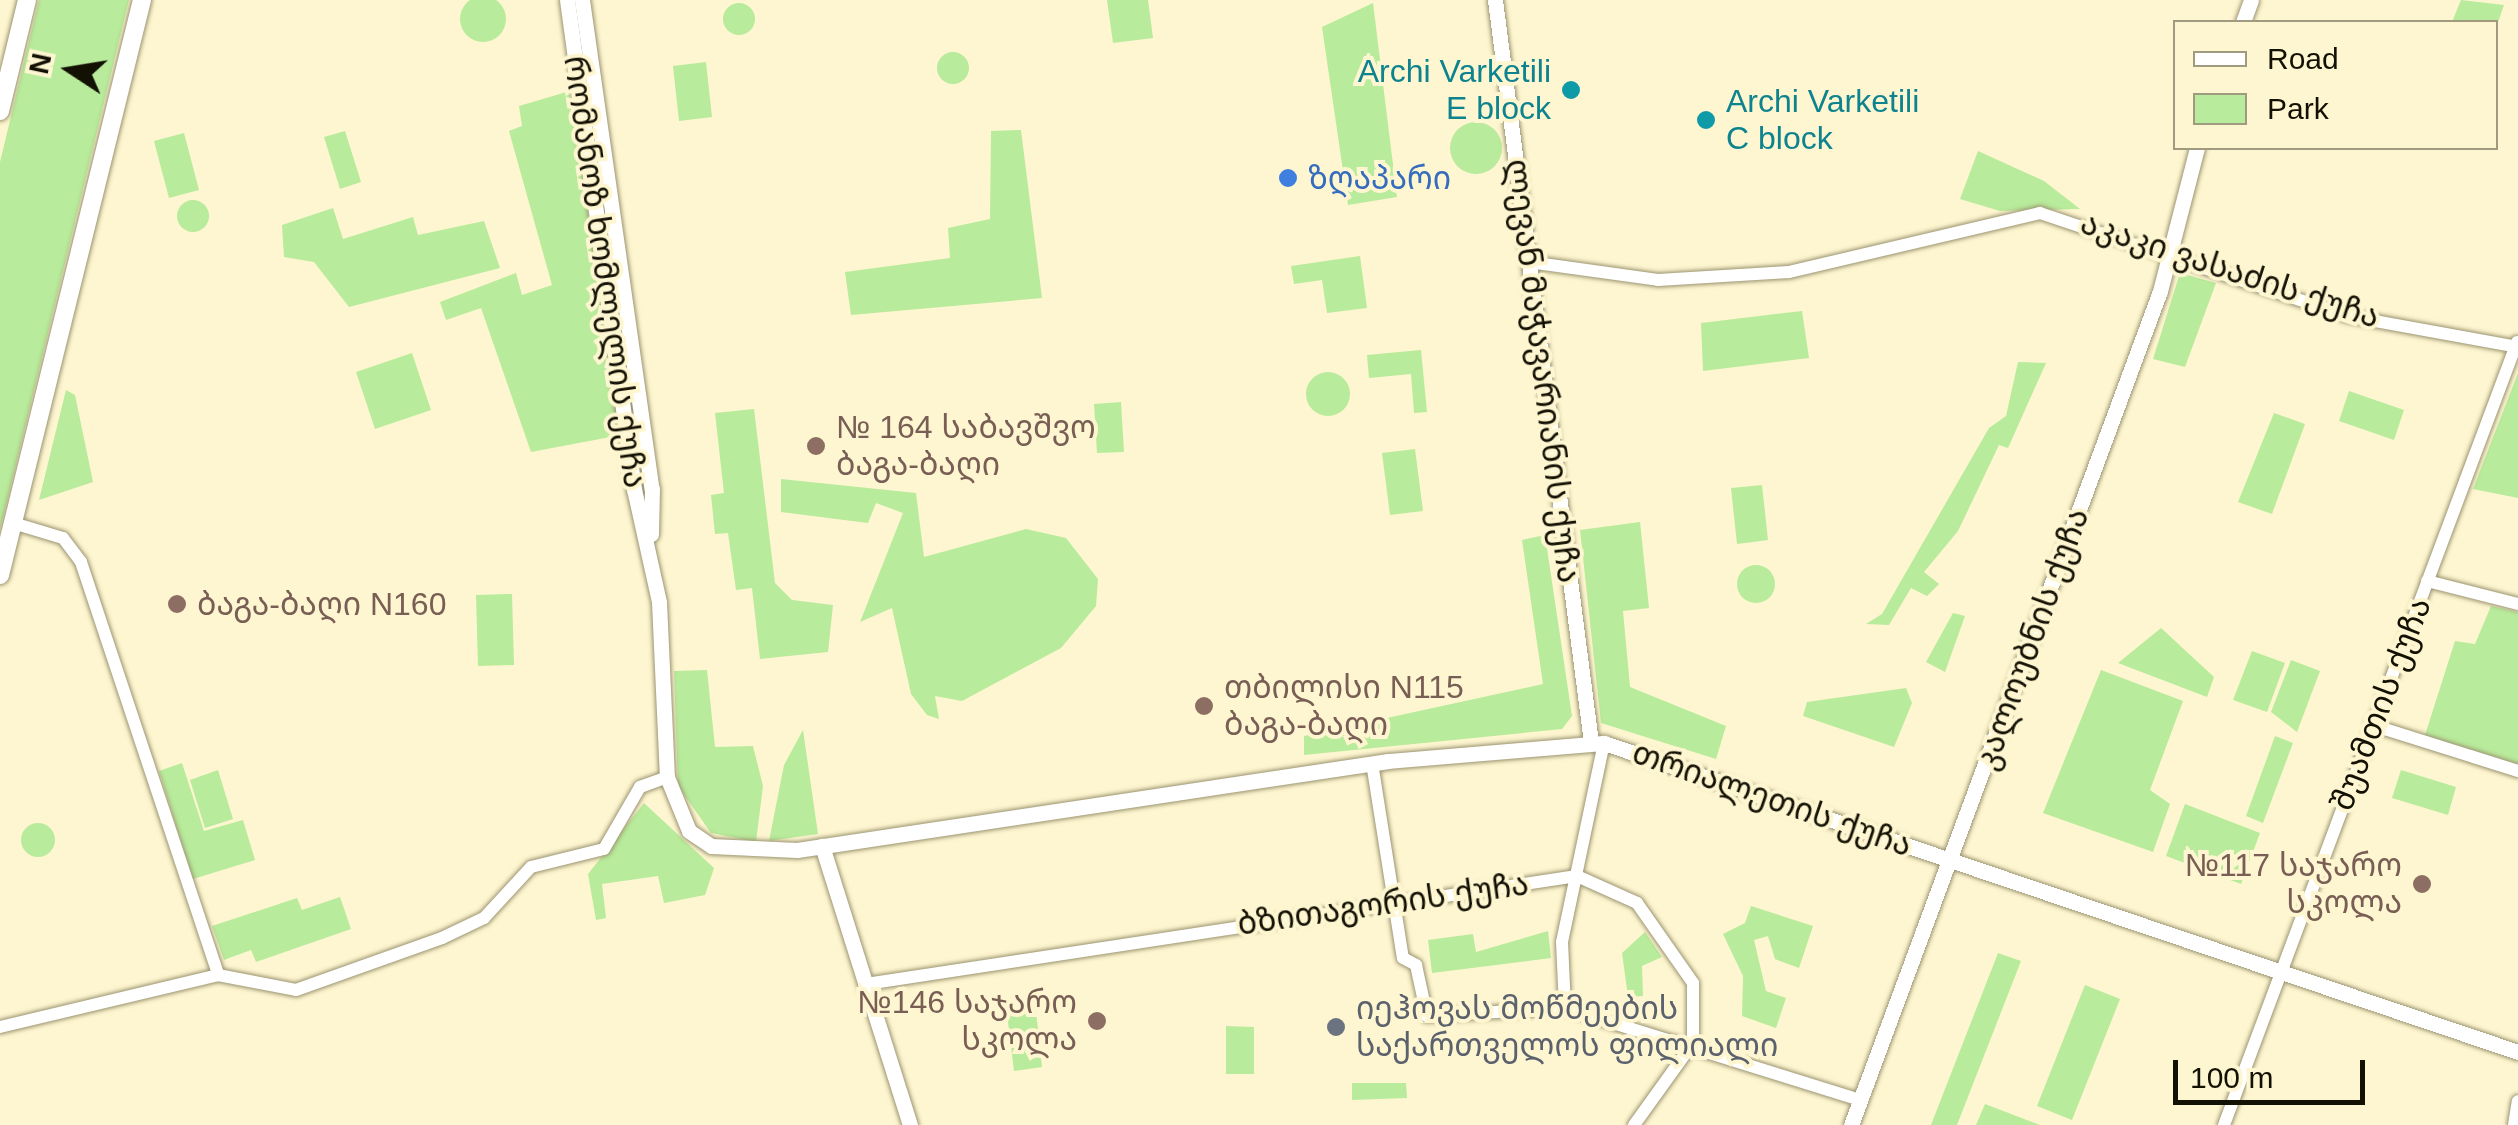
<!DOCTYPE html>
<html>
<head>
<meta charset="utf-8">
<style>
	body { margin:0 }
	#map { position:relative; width:2518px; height:1125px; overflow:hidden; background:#fef6d0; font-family:Helvetica,"Noto Sans Georgian",sans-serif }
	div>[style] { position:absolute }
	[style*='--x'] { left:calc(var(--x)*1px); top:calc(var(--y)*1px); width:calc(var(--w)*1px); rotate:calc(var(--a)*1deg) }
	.green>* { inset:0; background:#b8eb9b }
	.round { border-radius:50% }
	.roads { filter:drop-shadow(0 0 2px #9b9471) drop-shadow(0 0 2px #9b9471) }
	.minor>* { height:12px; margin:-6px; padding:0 6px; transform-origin:6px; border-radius:6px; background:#fff }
	.tertiary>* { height:15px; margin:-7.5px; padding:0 7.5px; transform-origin:7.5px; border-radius:7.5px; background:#fff }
	.secondary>* { height:18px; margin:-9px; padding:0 9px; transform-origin:9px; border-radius:9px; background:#fff }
	.dots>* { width:28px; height:28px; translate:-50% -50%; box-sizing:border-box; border:5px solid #fef6d0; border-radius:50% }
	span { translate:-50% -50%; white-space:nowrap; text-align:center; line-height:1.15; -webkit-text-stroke:8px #fef6d0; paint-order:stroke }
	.culture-label { font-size:32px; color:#0d838f }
	.right { translate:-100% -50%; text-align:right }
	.left { translate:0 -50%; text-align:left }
	.shop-label { font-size:32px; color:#366cbe }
	.street-label { font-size:32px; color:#131004 }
	.education-label { font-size:32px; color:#785e54 }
	.worship-label { font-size:32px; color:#5b616d }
	.legend { position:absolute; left:2173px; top:20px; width:325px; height:130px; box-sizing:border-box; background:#fef6d0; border:2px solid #a09a7e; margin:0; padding:12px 18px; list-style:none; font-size:30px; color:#131004 }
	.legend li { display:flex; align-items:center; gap:20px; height:50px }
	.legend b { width:50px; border:2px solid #a09a7e }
	.north { position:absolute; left:20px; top:20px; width:100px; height:100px; -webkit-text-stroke:8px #fef6d0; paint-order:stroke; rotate:282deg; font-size:28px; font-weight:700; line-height:40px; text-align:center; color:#131004 }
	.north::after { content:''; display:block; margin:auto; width:35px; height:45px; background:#131004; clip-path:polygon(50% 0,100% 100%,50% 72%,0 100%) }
	.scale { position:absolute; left:2173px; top:1060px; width:192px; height:45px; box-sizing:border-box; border:5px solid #131004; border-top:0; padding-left:12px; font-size:30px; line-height:35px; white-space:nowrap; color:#131004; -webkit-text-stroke:8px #fef6d0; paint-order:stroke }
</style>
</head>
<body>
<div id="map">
	<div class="green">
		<div class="round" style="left:460px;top:-4px;width:46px;height:46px"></div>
		<div style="clip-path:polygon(39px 0,129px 0,0 530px,0 162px)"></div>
		<div style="clip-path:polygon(1107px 0,1148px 0,1153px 38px,1113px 43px)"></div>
		<div style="clip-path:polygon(2461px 0,2504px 5px,2496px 28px,2452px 22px)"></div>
		<div style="clip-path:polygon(1373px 3px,1397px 197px,1348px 205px,1322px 27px)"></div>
		<div class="round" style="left:723px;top:3px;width:32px;height:32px"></div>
		<div class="round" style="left:937px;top:52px;width:32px;height:32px"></div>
		<div style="clip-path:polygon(706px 62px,712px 117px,679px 121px,673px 66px)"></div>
		<div style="clip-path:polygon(570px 91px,621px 435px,531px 452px,481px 308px,446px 320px,440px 302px,516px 273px,522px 295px,552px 285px,509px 131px,522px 126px,519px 106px)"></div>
		<div class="round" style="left:1450px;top:122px;width:52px;height:52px"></div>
		<div style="clip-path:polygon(1021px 130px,1042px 298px,851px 315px,845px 272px,950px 258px,948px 228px,990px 219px,991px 131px)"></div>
		<div style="clip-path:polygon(345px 131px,361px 182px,340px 189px,324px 137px)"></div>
		<div style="clip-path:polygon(184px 133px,199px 190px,169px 198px,154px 141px)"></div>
		<div style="clip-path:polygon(1978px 151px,2044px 181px,2080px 209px,2000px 211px,1960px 199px)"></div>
		<div class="round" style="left:177px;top:200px;width:32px;height:32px"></div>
		<div style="clip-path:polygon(333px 208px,343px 239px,413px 217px,418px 235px,484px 221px,500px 268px,349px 307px,314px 262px,284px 257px,282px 225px)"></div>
		<div style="clip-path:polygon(1360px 256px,1367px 308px,1327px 313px,1322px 280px,1294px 284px,1291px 266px)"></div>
		<div style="clip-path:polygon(2180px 273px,2216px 283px,2185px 367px,2153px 359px)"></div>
		<div style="clip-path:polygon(1802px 311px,1809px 358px,1703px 371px,1701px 323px)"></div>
		<div style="clip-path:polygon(1421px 350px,1427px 412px,1414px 413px,1411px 374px,1369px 378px,1367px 355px)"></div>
		<div style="clip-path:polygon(412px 353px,431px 410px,375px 429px,356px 372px)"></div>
		<div style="clip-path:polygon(2018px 362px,2046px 363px,2008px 448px,1999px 445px,1958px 531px,1924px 572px,1939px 584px,1927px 596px,1911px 588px,1889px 625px,1866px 624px,1882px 614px,1989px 428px,2006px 416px)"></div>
		<div class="round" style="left:1306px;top:372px;width:44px;height:44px"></div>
		<div style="clip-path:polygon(2518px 373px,2518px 498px,2473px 489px)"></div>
		<div style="clip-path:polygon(66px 390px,75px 395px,93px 482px,39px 500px)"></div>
		<div style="clip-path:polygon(2349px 391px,2404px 410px,2394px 440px,2339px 421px)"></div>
		<div style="clip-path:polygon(1121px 402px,1124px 452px,1097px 453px,1094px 404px)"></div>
		<div style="clip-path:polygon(754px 409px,775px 583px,792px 600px,833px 605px,828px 652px,760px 659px,752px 588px,736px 590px,728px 533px,715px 534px,711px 495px,724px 493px,715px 413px)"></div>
		<div style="clip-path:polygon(2274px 413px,2305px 424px,2272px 514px,2238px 502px)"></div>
		<div style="clip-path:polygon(1415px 449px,1423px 511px,1390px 515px,1382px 453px)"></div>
		<div style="clip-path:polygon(781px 479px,916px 493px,924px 557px,1026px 529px,1066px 538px,1098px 579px,1096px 606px,1061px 648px,962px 701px,935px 696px,939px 719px,927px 715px,911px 694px,892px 608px,860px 622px,903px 513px,876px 503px,868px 523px,781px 512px)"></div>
		<div style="clip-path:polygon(1762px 485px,1768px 540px,1737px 544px,1731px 488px)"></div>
		<div style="clip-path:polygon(1640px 522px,1649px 608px,1623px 611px,1630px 687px,1726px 726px,1716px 759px,1601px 723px,1580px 530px)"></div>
		<div style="clip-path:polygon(1545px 535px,1572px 716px,1562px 729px,1304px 755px,1304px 736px,1543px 684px,1522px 540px)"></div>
		<div class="round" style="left:1737px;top:565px;width:38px;height:38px"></div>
		<div style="clip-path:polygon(512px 594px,514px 665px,478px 666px,476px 595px)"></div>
		<div style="clip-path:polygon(2491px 606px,2518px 612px,2518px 764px,2425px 735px,2455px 641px,2475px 644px)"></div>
		<div style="clip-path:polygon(1953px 613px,1965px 616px,1945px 672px,1926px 662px)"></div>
		<div style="clip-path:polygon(2161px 628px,2214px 677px,2207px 697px,2118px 663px)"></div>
		<div style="clip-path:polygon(2252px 651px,2285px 663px,2267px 712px,2233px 700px)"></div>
		<div style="clip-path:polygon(2291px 660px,2320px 671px,2297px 732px,2271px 712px)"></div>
		<div style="clip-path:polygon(707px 670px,715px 747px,753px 746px,763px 786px,756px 842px,711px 833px,678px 786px,674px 671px)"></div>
		<div style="clip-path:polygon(2101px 670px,2183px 701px,2150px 790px,2170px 804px,2153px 852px,2043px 813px)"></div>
		<div style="clip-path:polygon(1906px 688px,1912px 703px,1894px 747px,1803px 716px,1807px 702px)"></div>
		<div style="clip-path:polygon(803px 730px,818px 834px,769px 841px,784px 765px)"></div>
		<div style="clip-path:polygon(2275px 736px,2293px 743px,2263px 823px,2246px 816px)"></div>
		<div style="clip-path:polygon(182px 763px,204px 831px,243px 820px,255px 860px,193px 879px,159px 771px)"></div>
		<div style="clip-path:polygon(218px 770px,233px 819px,205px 828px,190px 780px)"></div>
		<div style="clip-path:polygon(2401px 770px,2456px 787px,2448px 815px,2392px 798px)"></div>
		<div style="clip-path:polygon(644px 803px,714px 868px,705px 895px,664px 903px,658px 876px,602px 884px,606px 918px,596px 920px,588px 874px)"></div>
		<div style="clip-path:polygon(2185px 804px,2260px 833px,2241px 884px,2166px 856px)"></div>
		<div class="round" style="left:21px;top:823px;width:34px;height:34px"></div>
		<div style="clip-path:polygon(340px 897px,351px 929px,256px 962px,251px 950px,224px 960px,212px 926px,297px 898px,302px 910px)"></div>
		<div style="clip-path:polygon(1751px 906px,1813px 926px,1799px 968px,1775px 959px,1768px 936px,1754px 940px,1766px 991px,1786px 998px,1776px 1028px,1742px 1016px,1743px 976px,1723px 934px,1745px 923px)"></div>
		<div style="clip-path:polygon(1548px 931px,1551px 958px,1432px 973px,1428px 940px,1473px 934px,1476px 952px)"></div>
		<div style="clip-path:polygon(1645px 932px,1662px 957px,1642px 966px,1643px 996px,1628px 997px,1622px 953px)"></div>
		<div style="clip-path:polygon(1998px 953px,2021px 961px,1957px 1125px,1931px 1125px)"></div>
		<div style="clip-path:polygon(2085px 985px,2120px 999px,2072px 1120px,2037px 1106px)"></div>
		<div style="clip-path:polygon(1036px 1011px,1042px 1067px,1014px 1071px,1007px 1014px)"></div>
		<div style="clip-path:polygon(1226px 1026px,1254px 1027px,1254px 1074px,1226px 1074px)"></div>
		<div style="clip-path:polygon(1352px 1083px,1406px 1083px,1407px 1098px,1352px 1100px)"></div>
		<div style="clip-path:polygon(1985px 1104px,2040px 1125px,1976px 1125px)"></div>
	</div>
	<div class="roads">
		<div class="minor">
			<div style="--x:1529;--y:262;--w:130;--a:7.9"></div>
			<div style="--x:1658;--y:280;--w:131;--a:-3.5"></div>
			<div style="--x:1789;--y:272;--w:258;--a:-13.2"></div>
			<div style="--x:2040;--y:213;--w:324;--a:18.5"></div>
			<div style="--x:2347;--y:316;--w:174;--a:10.3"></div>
			<div style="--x:13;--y:523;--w:52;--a:16.7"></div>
			<div style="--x:63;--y:538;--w:30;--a:53"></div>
			<div style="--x:81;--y:562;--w:435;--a:71.6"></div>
			<div style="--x:2427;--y:581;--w:94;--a:14.2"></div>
			<div style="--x:2372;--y:725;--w:153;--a:17.5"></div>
			<div style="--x:1372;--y:763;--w:197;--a:81"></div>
			<div style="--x:1403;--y:958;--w:15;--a:28"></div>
			<div style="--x:1416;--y:965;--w:52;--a:77.8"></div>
			<div style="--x:1427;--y:1016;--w:138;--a:-3.3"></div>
			<div style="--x:1565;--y:1008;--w:309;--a:17.3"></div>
			<div style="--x:866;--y:984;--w:719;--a:-8.64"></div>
			<div style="--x:1577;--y:876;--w:66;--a:24.2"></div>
			<div style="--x:1637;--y:903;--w:98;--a:55"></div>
			<div style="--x:1693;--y:983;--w:60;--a:90"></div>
			<div style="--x:1693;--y:1043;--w:101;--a:125.7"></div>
			<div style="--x:1565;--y:1008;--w:66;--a:-92.6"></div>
			<div style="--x:1562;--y:942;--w:203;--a:-78.1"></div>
			<div style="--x:0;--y:1027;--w:224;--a:-13.4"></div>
			<div style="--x:218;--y:975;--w:79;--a:10.9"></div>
			<div style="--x:296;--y:990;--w:155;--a:-19.6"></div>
			<div style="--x:442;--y:938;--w:47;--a:-25.5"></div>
			<div style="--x:484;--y:918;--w:69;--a:-47.3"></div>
			<div style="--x:531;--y:867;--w:75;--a:-13.9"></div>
			<div style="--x:604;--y:849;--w:72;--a:-59.9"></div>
			<div style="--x:640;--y:787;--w:29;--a:-20"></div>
			<div style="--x:2224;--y:1125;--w:836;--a:-69.48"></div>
			<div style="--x:2514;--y:1125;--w:24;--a:-81"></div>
		</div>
		<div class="tertiary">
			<div style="--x:567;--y:0;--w:494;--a:82.2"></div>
			<div style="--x:634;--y:489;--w:116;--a:77.5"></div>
			<div style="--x:659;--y:602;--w:175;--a:87.4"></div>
			<div style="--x:667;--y:777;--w:58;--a:67.8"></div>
			<div style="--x:689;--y:831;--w:27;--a:34"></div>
			<div style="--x:711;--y:846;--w:86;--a:2.7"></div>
			<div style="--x:797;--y:850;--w:598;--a:-8.56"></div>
			<div style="--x:1388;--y:761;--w:217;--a:-4.8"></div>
			<div style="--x:1604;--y:743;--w:965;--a:18.68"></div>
			<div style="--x:582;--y:0;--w:494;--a:81.9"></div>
			<div style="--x:652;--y:489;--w:45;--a:91.3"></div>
			<div style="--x:1495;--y:0;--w:748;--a:82.63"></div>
			<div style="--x:2243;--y:22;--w:23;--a:-70"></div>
			<div style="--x:822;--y:846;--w:293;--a:72.5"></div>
			<div style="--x:1851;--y:1125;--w:889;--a:-69.67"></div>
			<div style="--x:2160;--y:291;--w:148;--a:-75.5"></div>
		</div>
		<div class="secondary">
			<div style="--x:0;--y:111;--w:114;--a:-76.3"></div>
			<div style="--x:0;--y:575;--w:592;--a:-76.13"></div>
		</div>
	</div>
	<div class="dots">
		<div style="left:1571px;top:90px;background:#0f9aa8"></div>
		<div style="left:1706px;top:120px;background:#0f9aa8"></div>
		<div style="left:1288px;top:178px;background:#3f7fe0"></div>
		<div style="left:816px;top:446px;background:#8d6e63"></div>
		<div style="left:177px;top:604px;background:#8d6e63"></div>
		<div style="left:1204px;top:706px;background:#8d6e63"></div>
		<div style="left:2422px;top:884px;background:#8d6e63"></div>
		<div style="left:1097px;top:1021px;background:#8d6e63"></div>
		<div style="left:1336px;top:1027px;background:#6b7280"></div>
	</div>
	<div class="culture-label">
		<span class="right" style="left:1551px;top:90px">Archi Varketili<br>E block</span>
		<span class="left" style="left:1726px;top:120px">Archi Varketili<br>C block</span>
	</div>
	<div class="shop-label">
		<span class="left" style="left:1308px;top:178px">ზღაპარი</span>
	</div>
	<div class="street-label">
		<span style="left:2230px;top:270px;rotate:18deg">აკაკი ვასაძის ქუჩა</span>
		<span style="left:605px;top:272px;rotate:82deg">რომანოზ ხომლელის ქუჩა</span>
		<span style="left:1543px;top:371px;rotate:83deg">ლევან მაჭავარიანის ქუჩა</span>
		<span style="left:2032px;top:639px;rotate:-70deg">კალოუბნის ქუჩა</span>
		<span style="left:2381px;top:704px;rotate:-69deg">შუამთის ქუჩა</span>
		<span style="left:1772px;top:799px;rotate:19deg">თრიალეთის ქუჩა</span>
		<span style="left:1383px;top:904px;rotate:-8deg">ბზითაგორის ქუჩა</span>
	</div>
	<div class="education-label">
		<span class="left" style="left:836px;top:446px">№ 164 საბავშვო<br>ბაგა-ბაღი</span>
		<span class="left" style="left:197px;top:604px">ბაგა-ბაღი N160</span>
		<span class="left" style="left:1224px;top:706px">თბილისი N115<br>ბაგა-ბაღი</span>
		<span class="right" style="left:2402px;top:884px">№117 საჯარო<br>სკოლა</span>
		<span class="right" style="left:1077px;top:1021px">№146 საჯარო<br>სკოლა</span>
	</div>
	<div class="worship-label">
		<span class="left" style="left:1356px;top:1027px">იეჰოვას მოწმეების<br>საქართველოს ფილიალი</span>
	</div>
	<ul class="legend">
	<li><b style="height:12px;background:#fff"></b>Road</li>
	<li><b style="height:28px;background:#b8eb9b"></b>Park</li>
	</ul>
	<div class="north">N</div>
	<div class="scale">100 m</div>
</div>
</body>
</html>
